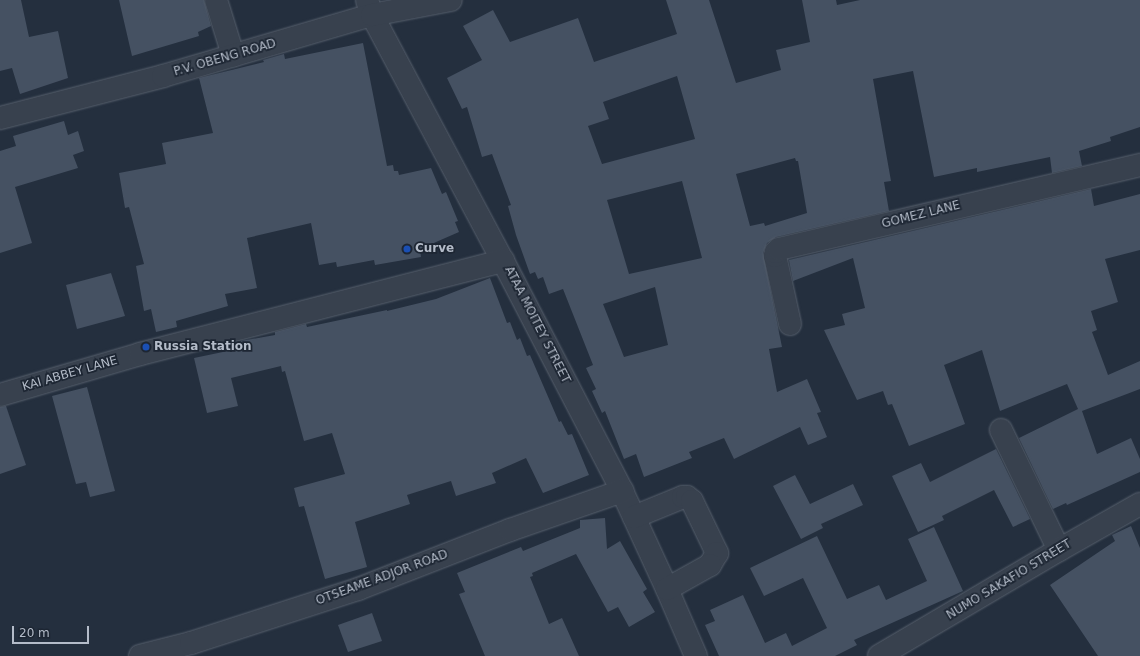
<!DOCTYPE html>
<html>
<head>
<meta charset="utf-8">
<style>
	body { margin:0 }
	#map { position:relative; width:1140px; height:656px; overflow:hidden; background:#242f3e; font-family:"DejaVu Sans",sans-serif }
	div>[style] { position:absolute }
	[style*='--x'] { left:calc(var(--x)*1px); top:calc(var(--y)*1px); width:calc(var(--w)*1px); rotate:calc(var(--a)*1deg) }
	.building>* { inset:0; background:#455162 }
	.roads { filter:drop-shadow(0 0 1px #565f6c) drop-shadow(0 0 1px #565f6c) }
	.minor>* { height:22px; margin:-11px; padding:0 11px; transform-origin:11px; border-radius:11px; background:#38414e }
	.dots>* { width:11px; height:11px; translate:-50% -50%; box-sizing:border-box; border:2px solid #1d2633; border-radius:50% }
	span { translate:-50% -50%; white-space:nowrap; text-align:center; line-height:1.15; -webkit-text-stroke:3.5px #1d2633; paint-order:stroke }
	.street-label { font-size:12px; color:#b4bcc9 }
	.poi-label { font-size:12px; color:#b4bcc9; font-weight:700 }
	.left { translate:0 -50%; text-align:left }
	.scale { position:absolute; left:12px; top:626px; width:77px; height:18px; box-sizing:border-box; border:2px solid #b4bcc9; border-top:0; padding-left:5px; font-size:12px; line-height:14px; white-space:nowrap; color:#b4bcc9; -webkit-text-stroke:3px #1d2633; paint-order:stroke }
</style>
</head>
<body>
<div id="map">
	<div class="building">
		<div style="clip-path:polygon(0 0,21px 0,29px 37px,58px 31px,68px 78px,20px 94px,12px 68px,0 71px)"></div>
		<div style="clip-path:polygon(119px 0,204px 0,211px 26px,198px 32px,199px 36px,132px 56px)"></div>
		<div style="clip-path:polygon(evenodd,666px 0,709px 0,736px 83px,781px 70px,776px 50px,810px 42px,802px 0,836px 0,837px 5px,860px 0,1140px 0,1140px 127px,1110px 137px,1111px 141px,1079px 151px,1082px 166px,1052px 173px,1050px 157px,977px 172px,977px 168px,934px 177px,913px 71px,873px 79px,891px 181px,884px 182px,889px 211px,776px 237px,767px 243px,763px 253px,782px 347px,769px 349px,777px 392px,807px 379px,821px 412px,817px 413px,827px 437px,808px 445px,800px 427px,734px 459px,724px 438px,689px 452px,692px 458px,644px 477px,636px 454px,624px 459px,605px 411px,602px 413px,592px 391px,596px 389px,586px 368px,593px 365px,563px 289px,549px 294px,543px 277px,538px 279px,535px 272px,530px 274px,516px 235px,508px 206px,511px 205px,492px 154px,482px 157px,467px 107px,462px 109px,447px 78px,482px 60px,463px 26px,493px 10px,510px 42px,578px 18px,594px 62px,677px 34px,666px 0,677px 76px,695px 139px,602px 164px,588px 126px,609px 119px,603px 102px,677px 76px,666px 0,795px 158px,796px 161px,798px 161px,807px 213px,765px 226px,764px 223px,750px 226px,736px 174px,795px 158px,666px 0,682px 181px,702px 258px,629px 274px,607px 200px,682px 181px,666px 0,655px 287px,668px 345px,624px 357px,603px 304px,655px 287px)"></div>
		<div style="clip-path:polygon(363px 43px,387px 166px,393px 165px,394px 171px,398px 171px,399px 175px,431px 168px,442px 194px,446px 192px,458px 221px,455px 222px,459px 232px,420px 249px,421px 257px,375px 265px,374px 260px,337px 267px,336px 262px,319px 265px,311px 223px,247px 238px,257px 288px,225px 294px,228px 306px,176px 321px,177px 327px,156px 332px,151px 309px,144px 311px,136px 266px,144px 264px,129px 207px,125px 208px,119px 173px,166px 164px,162px 143px,213px 133px,199px 78px,264px 62px,263px 60px,284px 54px,285px 59px)"></div>
		<div style="clip-path:polygon(64px 121px,68px 135px,78px 131px,84px 151px,73px 155px,78px 168px,15px 187px,32px 243px,0 253px,0 151px,16px 146px,13px 136px)"></div>
		<div style="clip-path:polygon(1091px 189px,1094px 206px,1140px 194px,1140px 250px,1105px 259px,1118px 302px,1091px 311px,1097px 330px,1092px 332px,1108px 375px,1140px 361px,1140px 389px,1082px 411px,1097px 454px,1131px 438px,1140px 459px,1140px 472px,1067px 505px,1066px 503px,1053px 509px,1019px 438px,1078px 409px,1067px 384px,1000px 411px,982px 350px,944px 365px,965px 424px,909px 446px,892px 404px,888px 405px,883px 391px,857px 400px,824px 330px,845px 325px,842px 314px,865px 308px,853px 258px,793px 281px,789px 260px)"></div>
		<div style="clip-path:polygon(111px 273px,125px 316px,77px 329px,66px 285px)"></div>
		<div style="clip-path:polygon(490px 278px,507px 323px,510px 322px,517px 340px,520px 338px,527px 356px,530px 355px,559px 422px,561px 421px,568px 435px,572px 434px,589px 475px,543px 493px,526px 458px,492px 473px,496px 483px,456px 496px,451px 481px,407px 495px,410px 504px,355px 522px,367px 567px,325px 579px,304px 506px,299px 507px,294px 488px,345px 474px,332px 433px,304px 441px,285px 371px,282px 372px,281px 366px,231px 378px,238px 406px,207px 413px,194px 358px,242px 348px,241px 341px,275px 335px,275px 332px,306px 324px,307px 327px,387px 310px,387px 311px,436px 299px)"></div>
		<div style="clip-path:polygon(87px 387px,115px 491px,90px 497px,86px 482px,76px 484px,52px 396px)"></div>
		<div style="clip-path:polygon(6px 406px,26px 465px,0 474px,0 407px)"></div>
		<div style="clip-path:polygon(996px 449px,1030px 519px,1013px 527px,994px 490px,942px 516px,944px 520px,918px 532px,892px 476px,921px 463px,930px 482px)"></div>
		<div style="clip-path:polygon(795px 475px,810px 504px,853px 484px,863px 505px,821px 524px,823px 528px,801px 539px,773px 486px)"></div>
		<div style="clip-path:polygon(605px 518px,607px 549px,620px 541px,647px 589px,643px 592px,655px 612px,629px 627px,618px 607px,608px 612px,576px 554px,532px 573px,533px 576px,530px 577px,549px 624px,562px 618px,579px 656px,485px 656px,459px 594px,465px 592px,457px 573px,521px 547px,523px 551px,580px 528px,580px 520px)"></div>
		<div style="clip-path:polygon(1131px 526px,1140px 548px,1140px 656px,1098px 656px,1050px 585px,1115px 541px,1112px 535px)"></div>
		<div style="clip-path:polygon(934px 527px,963px 591px,854px 640px,857px 645px,835px 656px,719px 656px,705px 625px,715px 621px,710px 610px,743px 595px,765px 643px,786px 633px,792px 646px,827px 628px,803px 578px,764px 596px,750px 568px,817px 536px,847px 599px,879px 585px,886px 600px,927px 581px,908px 539px)"></div>
		<div style="clip-path:polygon(372px 613px,382px 641px,348px 652px,338px 625px)"></div>
	</div>
	<div class="roads">
		<div class="minor">
			<div style="--x:216;--y:0;--w:58;--a:72.8"></div>
			<div style="--x:367;--y:0;--w:16;--a:72"></div>
			<div style="--x:372;--y:15;--w:279;--a:62"></div>
			<div style="--x:503;--y:261;--w:259;--a:62.6"></div>
			<div style="--x:622;--y:491;--w:108;--a:65.3"></div>
			<div style="--x:667;--y:589;--w:73;--a:66.6"></div>
			<div style="--x:0;--y:118;--w:168;--a:-14.4"></div>
			<div style="--x:163;--y:76;--w:218;--a:-16.3"></div>
			<div style="--x:372;--y:15;--w:80;--a:-10.8"></div>
			<div style="--x:790;--y:324;--w:70;--a:-102.4"></div>
			<div style="--x:775;--y:256;--w:4;--a:-76"></div>
			<div style="--x:776;--y:252;--w:4;--a:-45"></div>
			<div style="--x:779;--y:249;--w:371;--a:-13.1"></div>
			<div style="--x:0;--y:395;--w:146;--a:-16.3"></div>
			<div style="--x:140;--y:354;--w:375;--a:-14.4"></div>
			<div style="--x:1001;--y:430;--w:133;--a:64.2"></div>
			<div style="--x:634;--y:517;--w:53;--a:-22.2"></div>
			<div style="--x:683;--y:497;--w:4;--a:0"></div>
			<div style="--x:687;--y:497;--w:6;--a:39"></div>
			<div style="--x:692;--y:501;--w:58;--a:64.3"></div>
			<div style="--x:717;--y:553;--w:14;--a:120"></div>
			<div style="--x:710;--y:565;--w:49;--a:150.8"></div>
			<div style="--x:140;--y:656;--w:53;--a:-14.3"></div>
			<div style="--x:191;--y:643;--w:176;--a:-17.9"></div>
			<div style="--x:358;--y:589;--w:163;--a:-21.2"></div>
			<div style="--x:510;--y:530;--w:119;--a:-19.2"></div>
			<div style="--x:879;--y:656;--w:209;--a:-30.5"></div>
			<div style="--x:1059;--y:550;--w:93;--a:-29.6"></div>
		</div>
	</div>
	<div class="dots">
		<div style="left:407px;top:249px;background:#1a4fb4"></div>
		<div style="left:146px;top:347px;background:#1a4fb4"></div>
	</div>
	<div class="street-label">
		<span style="left:225px;top:58px;rotate:-16deg">P.V. OBENG ROAD</span>
		<span style="left:921px;top:215px;rotate:-14deg">GOMEZ LANE</span>
		<span style="left:537px;top:325px;rotate:63deg">ATAA MOITEY STREET</span>
		<span style="left:70px;top:374px;rotate:-16deg">KAI ABBEY LANE</span>
		<span style="left:382px;top:578px;rotate:-20deg">OTSEAME ADJOR ROAD</span>
		<span style="left:1009px;top:580px;rotate:-31deg">NUMO SAKAFIO STREET</span>
	</div>
	<div class="poi-label">
		<span class="left" style="left:415px;top:249px">Curve</span>
		<span class="left" style="left:154px;top:347px">Russia Station</span>
	</div>
	<div class="scale">20 m</div>
</div>
</body>
</html>
